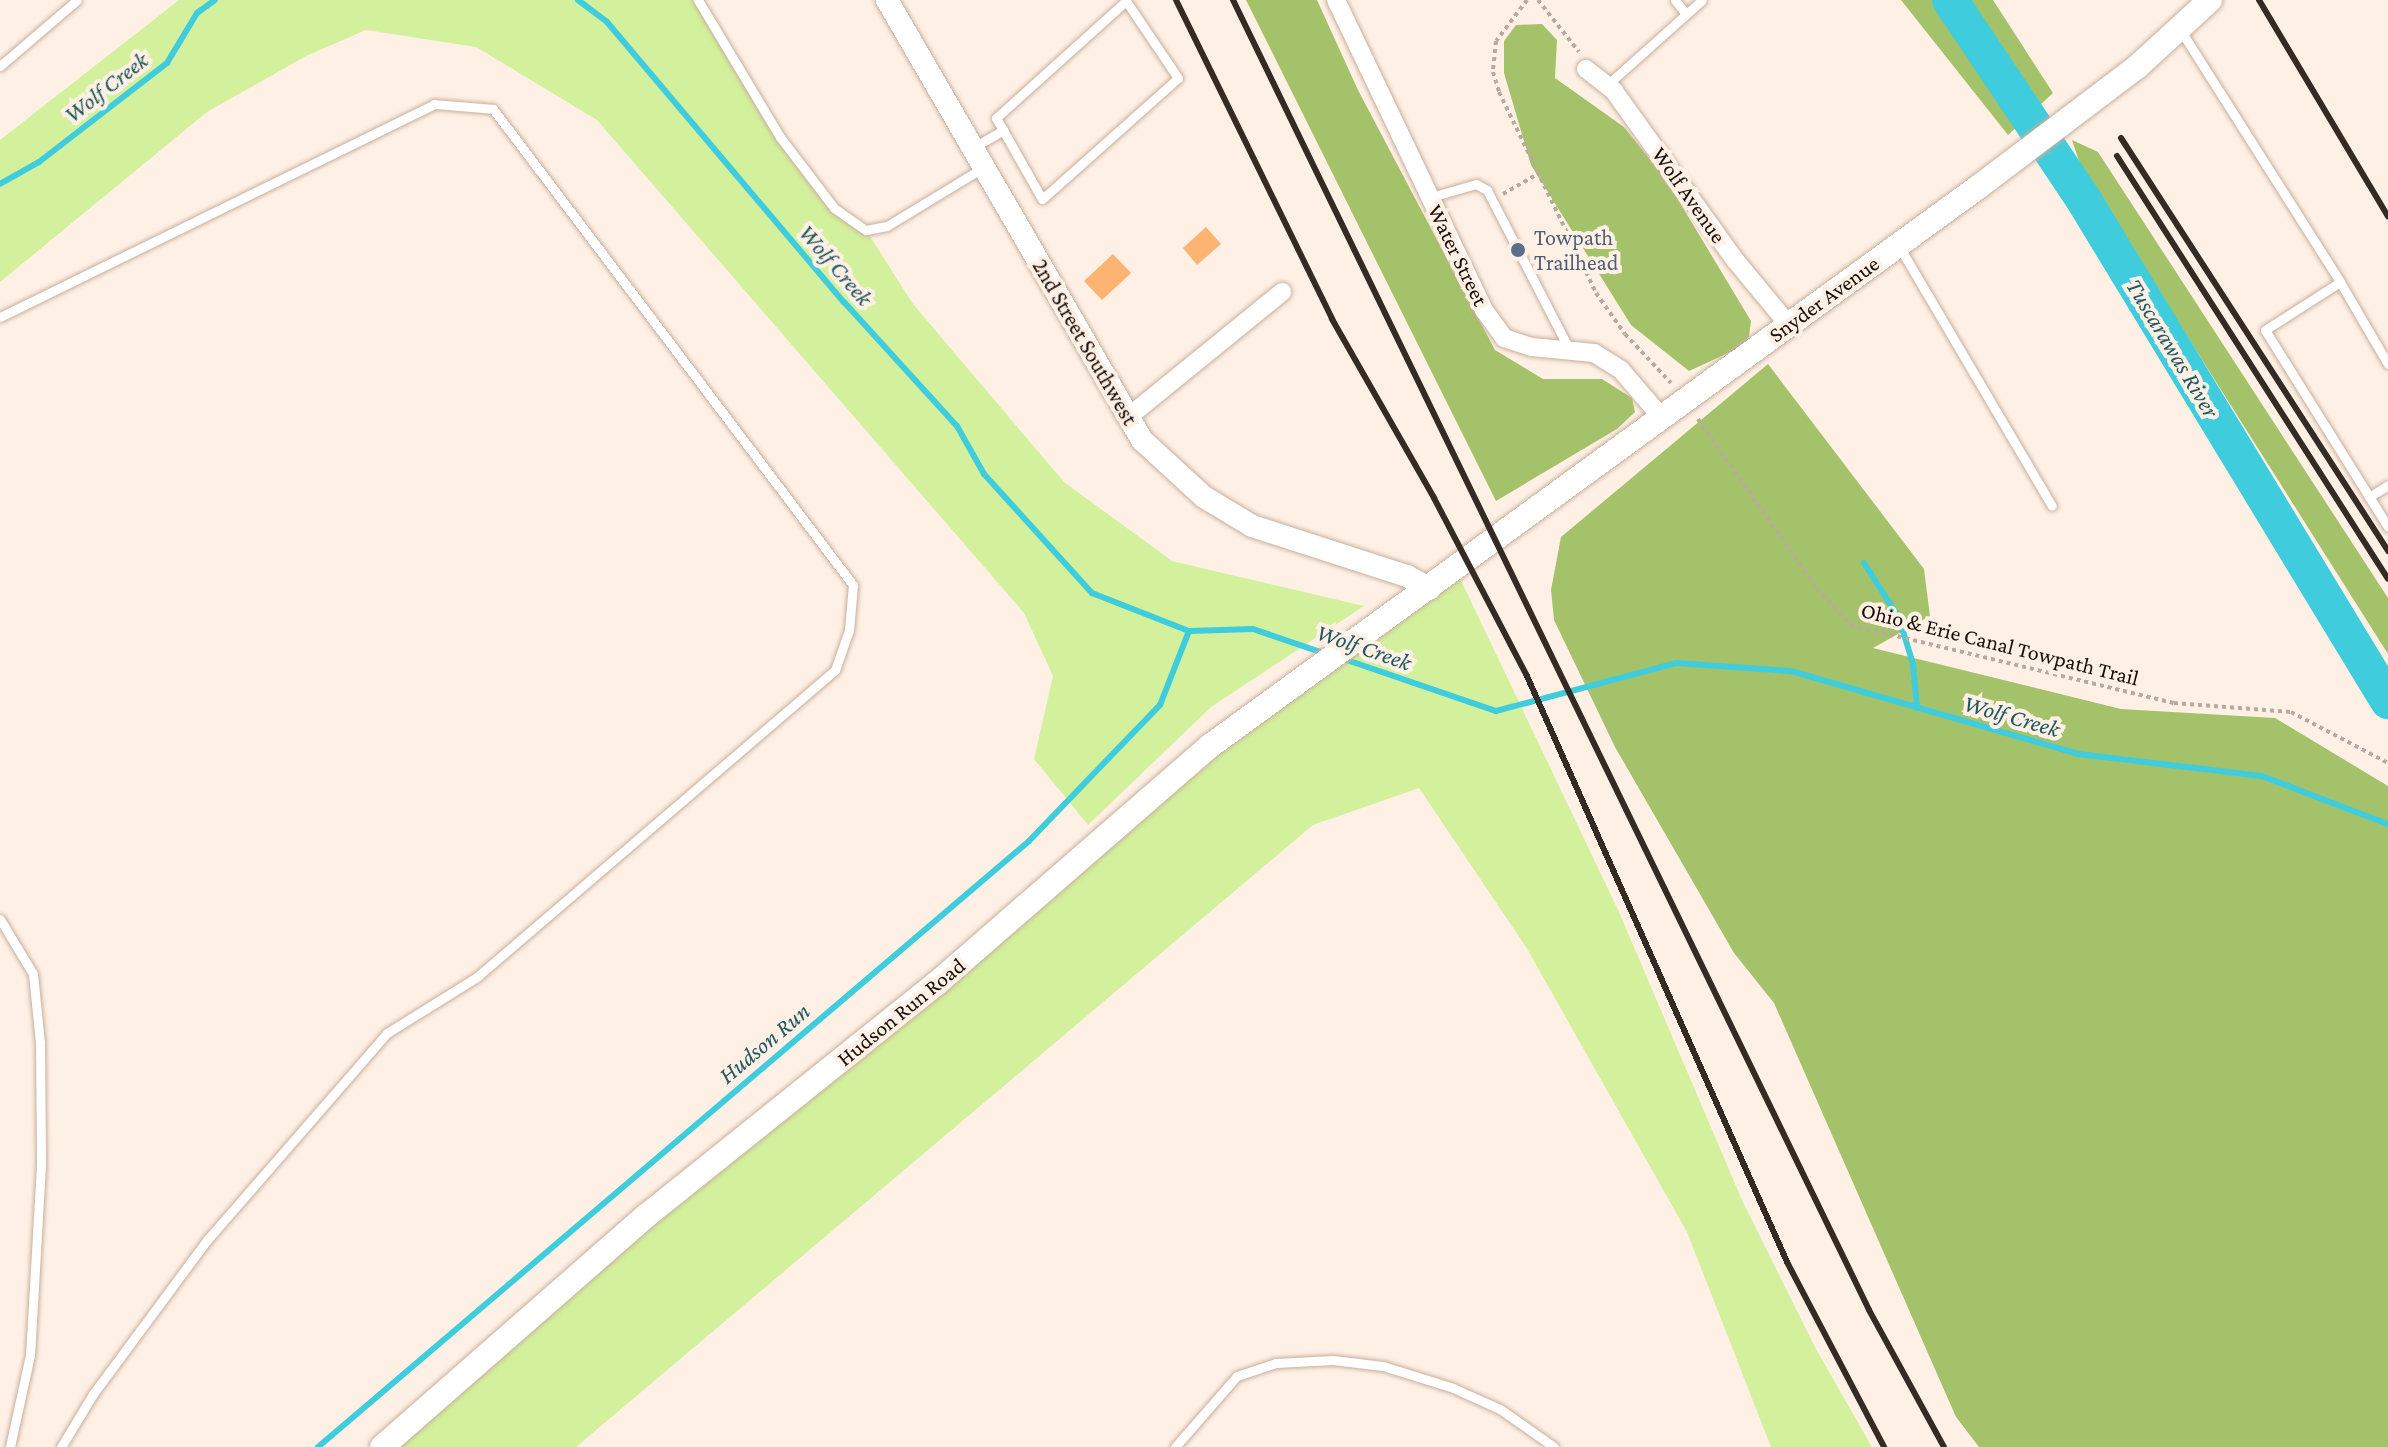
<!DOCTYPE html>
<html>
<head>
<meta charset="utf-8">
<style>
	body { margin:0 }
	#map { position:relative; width:2388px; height:1447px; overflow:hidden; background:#fff0e5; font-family:"Crimson Pro",serif }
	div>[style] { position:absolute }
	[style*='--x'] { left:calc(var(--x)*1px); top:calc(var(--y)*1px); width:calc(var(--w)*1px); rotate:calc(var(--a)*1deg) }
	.green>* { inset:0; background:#d3f19c }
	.forest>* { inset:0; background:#a4c26a }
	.stream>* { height:6px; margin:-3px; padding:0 3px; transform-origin:3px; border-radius:3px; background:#3fcddd }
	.river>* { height:36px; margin:-18px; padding:0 18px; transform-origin:18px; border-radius:18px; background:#3fcddd }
	.building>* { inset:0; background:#fdb372 }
	.path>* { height:4px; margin-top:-2px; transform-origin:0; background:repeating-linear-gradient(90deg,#b7aaa0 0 4px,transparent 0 8px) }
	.roads { filter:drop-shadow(0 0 2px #c7b09d) drop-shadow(0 0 2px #c7b09d) }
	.service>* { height:9px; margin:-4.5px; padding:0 4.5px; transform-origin:4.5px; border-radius:4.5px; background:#fff }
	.minor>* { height:18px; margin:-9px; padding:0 9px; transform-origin:9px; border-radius:9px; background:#fff }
	.tertiary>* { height:22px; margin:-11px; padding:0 11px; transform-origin:11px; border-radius:11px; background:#fff }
	.secondary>* { height:24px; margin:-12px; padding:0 12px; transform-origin:12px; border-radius:12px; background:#fff }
	.rail>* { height:6px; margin:-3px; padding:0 3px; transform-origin:3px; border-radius:3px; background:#342b24 }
	.dots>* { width:22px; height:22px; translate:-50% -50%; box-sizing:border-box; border:4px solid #fff0e5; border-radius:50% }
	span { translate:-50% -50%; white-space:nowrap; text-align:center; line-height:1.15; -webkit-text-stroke:8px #fff0e5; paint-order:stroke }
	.street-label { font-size:22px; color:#160e08 }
	.service-label { font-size:22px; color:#4e5e75 }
	.left { translate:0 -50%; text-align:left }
	.water-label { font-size:24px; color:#205961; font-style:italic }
</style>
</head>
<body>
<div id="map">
	<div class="green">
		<div style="clip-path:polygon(179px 0,698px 0,780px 137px,821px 192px,866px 230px,913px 304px,1064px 482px,1172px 561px,1364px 606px,1211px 707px,1088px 825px,1034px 759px,1053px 676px,1024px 613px,597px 120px,476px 47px,366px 30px,306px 56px,207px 112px,0 282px,0 140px)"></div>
		<div style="clip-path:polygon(1456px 570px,1619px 912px,1742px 1200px,1816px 1349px,1872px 1447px,1771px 1447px,1687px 1232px,1526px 947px,1419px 788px,1313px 825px,576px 1447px,382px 1447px,1177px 774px)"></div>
	</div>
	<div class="forest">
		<div style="clip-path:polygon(1246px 0,1317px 0,1358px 90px,1495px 350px,1543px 379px,1602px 379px,1632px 398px,1635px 412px,1617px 429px,1496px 501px)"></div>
		<div style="clip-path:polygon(1901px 0,1993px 0,2053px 93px,2008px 135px)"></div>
		<div style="clip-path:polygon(1542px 24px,1557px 40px,1555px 78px,1624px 127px,1665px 178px,1751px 321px,1748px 344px,1689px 371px,1631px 325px,1531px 165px,1504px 73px,1504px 41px,1516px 25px)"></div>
		<div style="clip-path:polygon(2072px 140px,2098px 152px,2388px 598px,2388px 654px,2082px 170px)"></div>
		<div style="clip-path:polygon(1768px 364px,1924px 569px,1930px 616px,1873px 648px,2121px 709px,2275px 718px,2388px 786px,2388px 1447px,1979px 1447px,1956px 1417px,1774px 1003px,1734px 953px,1615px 747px,1554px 620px,1551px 590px,1561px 537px)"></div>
	</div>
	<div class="stream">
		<div style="--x:578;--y:0;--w:36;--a:37"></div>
		<div style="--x:607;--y:22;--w:367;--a:49.8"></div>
		<div style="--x:844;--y:302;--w:168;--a:47.7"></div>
		<div style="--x:957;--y:426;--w:55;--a:60.6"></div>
		<div style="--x:984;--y:474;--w:161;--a:47.8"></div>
		<div style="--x:1092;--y:593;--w:104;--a:21.4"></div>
		<div style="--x:1189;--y:631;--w:64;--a:-1.8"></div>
		<div style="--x:1253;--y:629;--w:77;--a:18.9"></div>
		<div style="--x:0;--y:184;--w:45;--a:-29.4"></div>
		<div style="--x:39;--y:162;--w:162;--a:-37.7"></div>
		<div style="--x:167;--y:63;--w:58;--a:-59"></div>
		<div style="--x:197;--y:13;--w:22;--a:-36"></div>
		<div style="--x:1864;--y:563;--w:65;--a:57.5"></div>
		<div style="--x:1899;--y:618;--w:48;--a:73.1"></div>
		<div style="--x:1913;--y:664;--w:44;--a:84.8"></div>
		<div style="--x:1341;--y:658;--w:164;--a:18.9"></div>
		<div style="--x:1496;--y:711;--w:186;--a:-14.9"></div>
		<div style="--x:1676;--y:663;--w:115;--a:4"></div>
		<div style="--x:1791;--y:671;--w:299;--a:16.1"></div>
		<div style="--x:2078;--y:754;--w:185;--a:6.8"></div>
		<div style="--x:2262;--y:776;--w:135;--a:20.9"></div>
		<div style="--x:318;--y:1447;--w:934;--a:-40.44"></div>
		<div style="--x:1029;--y:841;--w:189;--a:-46.1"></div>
		<div style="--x:1160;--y:705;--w:79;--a:-68.6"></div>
	</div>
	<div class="river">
		<div style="--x:1950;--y:0;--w:243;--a:56.2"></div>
		<div style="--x:2085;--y:202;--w:584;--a:58.73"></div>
	</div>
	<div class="building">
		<div style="clip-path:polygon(1206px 227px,1221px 244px,1197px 265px,1183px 248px)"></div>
		<div style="clip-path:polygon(1113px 254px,1131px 273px,1102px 300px,1084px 281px)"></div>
	</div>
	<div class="path">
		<div style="--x:1527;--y:0;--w:51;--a:127.1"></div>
		<div style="--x:1496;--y:41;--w:31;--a:96"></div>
		<div style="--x:1493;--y:72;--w:21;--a:73"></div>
		<div style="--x:1499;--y:92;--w:223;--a:64.2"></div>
		<div style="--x:1596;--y:293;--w:50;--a:54.7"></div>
		<div style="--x:1625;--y:334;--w:67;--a:46.8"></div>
		<div style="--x:1538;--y:0;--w:66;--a:51.7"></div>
		<div style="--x:1503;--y:194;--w:38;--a:-30"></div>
		<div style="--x:1698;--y:419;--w:208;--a:55"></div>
		<div style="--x:1817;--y:589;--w:50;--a:46.6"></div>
		<div style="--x:1851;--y:625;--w:332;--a:13.6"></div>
		<div style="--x:2174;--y:703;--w:117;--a:4.4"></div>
		<div style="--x:2291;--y:712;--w:110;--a:27.7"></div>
	</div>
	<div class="roads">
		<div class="service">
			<div style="--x:698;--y:0;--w:160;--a:59.1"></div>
			<div style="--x:780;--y:137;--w:89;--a:52.7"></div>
			<div style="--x:834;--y:208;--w:39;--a:35"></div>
			<div style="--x:866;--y:230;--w:21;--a:-11"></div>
			<div style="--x:887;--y:226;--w:114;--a:-31.3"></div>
			<div style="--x:1675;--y:0;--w:18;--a:52"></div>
			<div style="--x:2181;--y:31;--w:297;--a:57.6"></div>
			<div style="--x:2340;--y:282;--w:89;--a:147.4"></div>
			<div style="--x:2265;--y:330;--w:232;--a:58"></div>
			<div style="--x:0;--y:66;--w:101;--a:-40.6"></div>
			<div style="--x:1607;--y:85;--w:127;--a:-41.8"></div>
			<div style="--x:974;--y:147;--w:34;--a:-30"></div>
			<div style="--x:1003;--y:130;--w:14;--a:-120"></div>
			<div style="--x:996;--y:118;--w:175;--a:-42"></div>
			<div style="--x:1126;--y:1;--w:93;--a:56"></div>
			<div style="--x:1178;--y:78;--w:182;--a:138.3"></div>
			<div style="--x:1042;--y:199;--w:79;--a:-119.5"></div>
			<div style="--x:1431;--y:197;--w:47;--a:-16.1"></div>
			<div style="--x:1476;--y:184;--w:13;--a:29"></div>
			<div style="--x:1487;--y:190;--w:181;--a:62.7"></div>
			<div style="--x:1900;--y:248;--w:299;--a:59.5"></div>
			<div style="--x:2340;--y:282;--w:95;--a:59.7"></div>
			<div style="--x:0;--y:317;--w:483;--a:-26.1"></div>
			<div style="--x:434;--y:104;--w:59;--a:4.8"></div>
			<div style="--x:493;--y:109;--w:597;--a:52.9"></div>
			<div style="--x:853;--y:585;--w:45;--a:95.1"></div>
			<div style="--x:849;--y:630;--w:42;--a:109.3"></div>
			<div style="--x:835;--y:670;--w:472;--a:139.4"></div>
			<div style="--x:477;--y:977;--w:106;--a:148.1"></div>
			<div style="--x:387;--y:1033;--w:274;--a:131"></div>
			<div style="--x:207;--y:1240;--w:192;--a:126.5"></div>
			<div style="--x:93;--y:1394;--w:62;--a:121.1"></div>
			<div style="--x:2369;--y:497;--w:22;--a:-32"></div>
			<div style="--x:0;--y:919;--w:64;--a:59"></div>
			<div style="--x:33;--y:974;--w:69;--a:84.2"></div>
			<div style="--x:40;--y:1043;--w:122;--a:89.5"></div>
			<div style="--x:41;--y:1165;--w:190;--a:93.3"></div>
			<div style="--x:30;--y:1355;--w:94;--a:102.3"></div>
			<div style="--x:1175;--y:1447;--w:94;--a:-48.9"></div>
			<div style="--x:1237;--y:1376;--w:41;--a:-18.4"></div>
			<div style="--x:1276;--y:1363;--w:57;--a:-3"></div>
			<div style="--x:1333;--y:1360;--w:50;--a:6.8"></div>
			<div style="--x:1383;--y:1366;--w:73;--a:17.4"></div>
			<div style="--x:1453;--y:1388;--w:51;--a:24.1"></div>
			<div style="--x:1500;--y:1409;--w:66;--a:35.1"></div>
		</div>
		<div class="minor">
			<div style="--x:1336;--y:0;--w:344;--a:64.5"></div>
			<div style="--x:1484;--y:310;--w:34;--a:54"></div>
			<div style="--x:1504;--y:338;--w:29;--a:18"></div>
			<div style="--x:1532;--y:347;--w:62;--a:5.5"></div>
			<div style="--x:1594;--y:353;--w:32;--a:32"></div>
			<div style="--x:1621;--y:370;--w:65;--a:49.4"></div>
			<div style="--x:1586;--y:69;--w:36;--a:38"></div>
			<div style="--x:1614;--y:91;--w:208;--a:54.4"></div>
			<div style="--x:1735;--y:260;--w:83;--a:50.4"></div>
			<div style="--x:1127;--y:418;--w:200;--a:-39.1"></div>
		</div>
		<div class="tertiary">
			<div style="--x:887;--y:0;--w:509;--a:59.91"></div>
			<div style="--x:1142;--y:440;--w:84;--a:42.6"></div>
			<div style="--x:1204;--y:497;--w:56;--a:31.1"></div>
			<div style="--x:1252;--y:526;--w:163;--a:17.9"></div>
			<div style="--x:1407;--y:576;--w:26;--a:29"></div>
		</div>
		<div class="secondary">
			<div style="--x:382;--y:1447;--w:351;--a:-41.2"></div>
			<div style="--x:646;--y:1216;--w:371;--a:-38.7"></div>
			<div style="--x:936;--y:984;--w:363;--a:-41"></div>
			<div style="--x:1210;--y:746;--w:949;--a:-36.04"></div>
			<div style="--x:1977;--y:188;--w:201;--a:-37.1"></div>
			<div style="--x:2137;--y:67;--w:99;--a:-42.5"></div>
		</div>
	</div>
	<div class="rail">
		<div style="--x:1176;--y:0;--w:355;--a:63.9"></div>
		<div style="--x:1332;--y:319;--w:206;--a:60.3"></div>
		<div style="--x:1434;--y:498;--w:201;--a:62.4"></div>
		<div style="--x:1527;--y:676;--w:641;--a:66.07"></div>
		<div style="--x:1787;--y:1262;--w:209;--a:62.3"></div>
		<div style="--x:1233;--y:0;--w:1456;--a:64.1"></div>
		<div style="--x:1869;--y:1310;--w:156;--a:61.3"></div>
		<div style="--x:2259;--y:0;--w:252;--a:59.2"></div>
		<div style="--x:2121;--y:138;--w:492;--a:57.1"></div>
		<div style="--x:2117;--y:156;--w:502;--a:57.35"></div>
	</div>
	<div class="dots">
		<div style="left:1518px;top:250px;background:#5c6f8a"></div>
	</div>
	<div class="street-label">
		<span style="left:1689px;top:195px;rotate:55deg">Wolf Avenue</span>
		<span style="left:1458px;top:255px;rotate:64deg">Water Street</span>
		<span style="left:1824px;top:299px;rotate:-36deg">Snyder Avenue</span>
		<span style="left:1085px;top:342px;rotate:60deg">2nd Street Southwest</span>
		<span style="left:2000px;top:644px;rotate:14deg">Ohio &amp; Erie Canal Towpath Trail</span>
		<span style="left:901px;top:1012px;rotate:-39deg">Hudson Run Road</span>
	</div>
	<div class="service-label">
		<span class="left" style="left:1534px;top:250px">Towpath<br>Trailhead</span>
	</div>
	<div class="water-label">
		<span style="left:106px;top:87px;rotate:-38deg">Wolf Creek</span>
		<span style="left:836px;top:265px;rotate:49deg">Wolf Creek</span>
		<span style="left:2173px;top:348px;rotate:59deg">Tuscarawas River</span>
		<span style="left:1364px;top:647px;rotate:19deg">Wolf Creek</span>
		<span style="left:2012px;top:716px;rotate:16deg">Wolf Creek</span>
		<span style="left:764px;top:1043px;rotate:-40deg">Hudson Run</span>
	</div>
</div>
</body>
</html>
